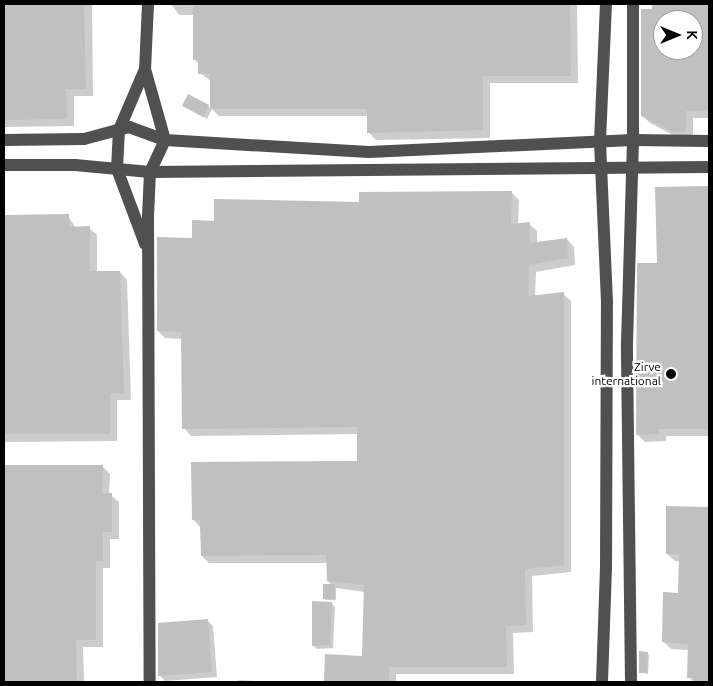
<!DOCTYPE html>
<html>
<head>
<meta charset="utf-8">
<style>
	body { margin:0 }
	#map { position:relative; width:713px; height:686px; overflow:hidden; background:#fff; font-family:Ubuntu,sans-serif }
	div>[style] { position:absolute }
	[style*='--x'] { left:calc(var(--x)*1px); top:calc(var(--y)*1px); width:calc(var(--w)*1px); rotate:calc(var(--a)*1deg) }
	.shadow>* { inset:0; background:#0003 }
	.building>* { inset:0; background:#c0c0c0 }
	.minor>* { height:12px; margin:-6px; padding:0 6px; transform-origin:6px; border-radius:6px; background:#505050 }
	.dots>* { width:14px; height:14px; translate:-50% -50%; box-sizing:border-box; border:2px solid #fff; border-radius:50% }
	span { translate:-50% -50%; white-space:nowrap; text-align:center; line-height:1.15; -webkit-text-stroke:4.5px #fff; paint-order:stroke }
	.poi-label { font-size:12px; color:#000 }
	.right { translate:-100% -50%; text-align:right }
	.frame { position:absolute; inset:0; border:5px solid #000; pointer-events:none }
	.north { position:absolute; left:653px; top:10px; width:50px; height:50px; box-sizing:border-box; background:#fff; border:1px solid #999; border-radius:50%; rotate:90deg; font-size:14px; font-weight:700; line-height:20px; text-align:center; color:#000 }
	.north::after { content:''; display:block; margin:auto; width:18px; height:22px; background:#000; clip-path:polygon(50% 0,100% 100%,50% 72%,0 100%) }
</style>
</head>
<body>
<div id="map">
	<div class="shadow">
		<div style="clip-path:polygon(4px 4px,92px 4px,93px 96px,74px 96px,74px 126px,4px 127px)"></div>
		<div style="clip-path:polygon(171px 4px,577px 4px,578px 83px,490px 83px,490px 138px,376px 140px,368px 132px,368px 116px,219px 116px,212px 109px,207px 119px,184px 106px,208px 106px,211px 109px,211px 81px,200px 73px,200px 65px,194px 59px,194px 15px,179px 15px)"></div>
		<div style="clip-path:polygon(evenodd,653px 4px,709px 4px,709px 118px,693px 118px,693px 139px,681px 139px,650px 123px,642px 115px,653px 4px,663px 20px,693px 20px,693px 50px,663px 50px,663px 20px)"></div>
		<div style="clip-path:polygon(709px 187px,709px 436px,666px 436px,666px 441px,645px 442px,638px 435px,658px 264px,656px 188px)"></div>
		<div style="clip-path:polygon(511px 192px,519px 200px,518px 225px,529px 224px,537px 231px,537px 243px,567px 239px,574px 247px,575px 265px,536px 272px,535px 297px,563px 294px,571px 301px,571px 572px,532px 576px,533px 632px,513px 633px,514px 674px,396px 674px,396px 682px,327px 682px,327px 656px,363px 657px,365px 592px,336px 588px,336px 600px,325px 600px,333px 586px,328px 581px,328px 563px,209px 563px,202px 556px,200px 527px,193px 519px,358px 462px,358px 434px,191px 436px,184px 428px,183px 339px,165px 338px,158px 331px,193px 240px,215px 222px,360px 204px)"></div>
		<div style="clip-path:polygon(4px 216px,68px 216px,76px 228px,89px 228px,97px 235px,97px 272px,120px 272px,127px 280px,131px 400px,117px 400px,117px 441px,4px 442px)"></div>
		<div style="clip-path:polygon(4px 466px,102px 466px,110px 474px,109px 494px,119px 502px,119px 539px,110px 539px,110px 568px,103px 568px,103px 647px,83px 647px,84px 682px,4px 682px)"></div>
		<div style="clip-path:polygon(668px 508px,709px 508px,709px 682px,694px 682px,689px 677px,689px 650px,671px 649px,663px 641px,679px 594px,680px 561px,675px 561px,667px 554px)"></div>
		<div style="clip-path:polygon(331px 603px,335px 607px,333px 648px,317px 649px,313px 645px)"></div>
		<div style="clip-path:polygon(208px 621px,213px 626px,217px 677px,165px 681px,159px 675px)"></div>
		<div style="clip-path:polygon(640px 653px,649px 655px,648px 674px,640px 672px)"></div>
		<div style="clip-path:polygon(238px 680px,271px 682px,238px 682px)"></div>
	</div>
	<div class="building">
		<div style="clip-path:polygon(4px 4px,84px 4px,86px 89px,66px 89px,67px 119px,4px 120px)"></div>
		<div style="clip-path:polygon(193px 4px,570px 4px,571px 76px,483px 76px,483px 130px,367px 133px,367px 109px,210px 109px,210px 74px,198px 74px,198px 60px,193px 60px)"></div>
		<div style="clip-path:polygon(evenodd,652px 4px,709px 4px,709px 111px,686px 111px,686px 132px,673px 132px,641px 116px,641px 9px,652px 9px,652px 4px,663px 20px,693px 20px,693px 50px,663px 50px,663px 20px)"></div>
		<div style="clip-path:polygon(188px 94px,209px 105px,203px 117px,182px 106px)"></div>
		<div style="clip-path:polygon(709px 186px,709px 429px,659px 429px,659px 434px,636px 435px,637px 263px,657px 263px,655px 187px)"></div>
		<div style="clip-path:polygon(512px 191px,511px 224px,530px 222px,529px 243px,567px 238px,568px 258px,529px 265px,528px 296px,564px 292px,564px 565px,525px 569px,526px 625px,506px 626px,507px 667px,389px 667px,389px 682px,324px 682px,325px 654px,362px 656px,364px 585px,327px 581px,326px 555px,201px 556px,200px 520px,192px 520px,191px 462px,357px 461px,357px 427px,182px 429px,181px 332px,157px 331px,157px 237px,192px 238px,192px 220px,214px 221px,214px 199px,359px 202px,359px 192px)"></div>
		<div style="clip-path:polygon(69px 214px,69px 227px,90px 226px,90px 271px,120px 271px,124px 393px,110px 393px,110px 434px,4px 434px,4px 215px)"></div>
		<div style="clip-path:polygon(4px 465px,103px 465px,102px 493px,112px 493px,112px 532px,103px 532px,103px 561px,96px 561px,96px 640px,76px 640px,77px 682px,4px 682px)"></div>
		<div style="clip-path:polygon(666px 506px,709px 507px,709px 682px,694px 682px,694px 678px,687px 678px,688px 644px,662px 642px,663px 592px,678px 593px,679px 554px,666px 554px)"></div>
		<div style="clip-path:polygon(323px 584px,335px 584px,335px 599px,323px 599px)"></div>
		<div style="clip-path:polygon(312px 601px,332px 602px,330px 645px,312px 646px)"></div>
		<div style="clip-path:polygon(208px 619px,212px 672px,158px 676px,158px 623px)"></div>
		<div style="clip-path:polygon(639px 651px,648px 652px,647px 673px,639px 673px)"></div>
	</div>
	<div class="minor">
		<div style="--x:148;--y:4;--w:65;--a:92.6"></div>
		<div style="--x:145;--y:69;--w:74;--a:74.3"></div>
		<div style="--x:165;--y:140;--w:35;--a:115"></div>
		<div style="--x:150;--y:172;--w:44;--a:92.6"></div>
		<div style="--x:148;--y:216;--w:466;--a:89.8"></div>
		<div style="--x:145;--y:69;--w:66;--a:113.1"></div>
		<div style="--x:119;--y:130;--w:39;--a:93"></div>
		<div style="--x:117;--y:169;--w:80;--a:69.5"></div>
		<div style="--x:4;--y:140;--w:80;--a:-0.7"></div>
		<div style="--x:84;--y:139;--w:47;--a:-14.9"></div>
		<div style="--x:129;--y:127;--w:38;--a:20"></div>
		<div style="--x:165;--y:140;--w:204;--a:3.4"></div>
		<div style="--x:369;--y:152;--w:264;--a:-2.6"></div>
		<div style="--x:633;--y:140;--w:76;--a:0.8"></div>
		<div style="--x:4;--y:165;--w:71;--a:0"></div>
		<div style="--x:75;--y:165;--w:75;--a:5.3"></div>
		<div style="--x:150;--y:172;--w:559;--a:-0.51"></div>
		<div style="--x:602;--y:682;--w:113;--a:-88"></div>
		<div style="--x:606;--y:569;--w:267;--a:-89.8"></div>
		<div style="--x:607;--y:302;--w:161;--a:-92.5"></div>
		<div style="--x:600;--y:141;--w:137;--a:-87.5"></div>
		<div style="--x:631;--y:682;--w:339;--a:-90.7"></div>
		<div style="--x:627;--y:343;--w:203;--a:-88.3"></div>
		<div style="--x:633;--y:140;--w:136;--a:-90"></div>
	</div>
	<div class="dots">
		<div style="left:671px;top:374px;background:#000"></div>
	</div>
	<div class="poi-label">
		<span class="right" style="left:661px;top:374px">Zirve<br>international</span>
	</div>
	<div class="frame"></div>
	<div class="north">K</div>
</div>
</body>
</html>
